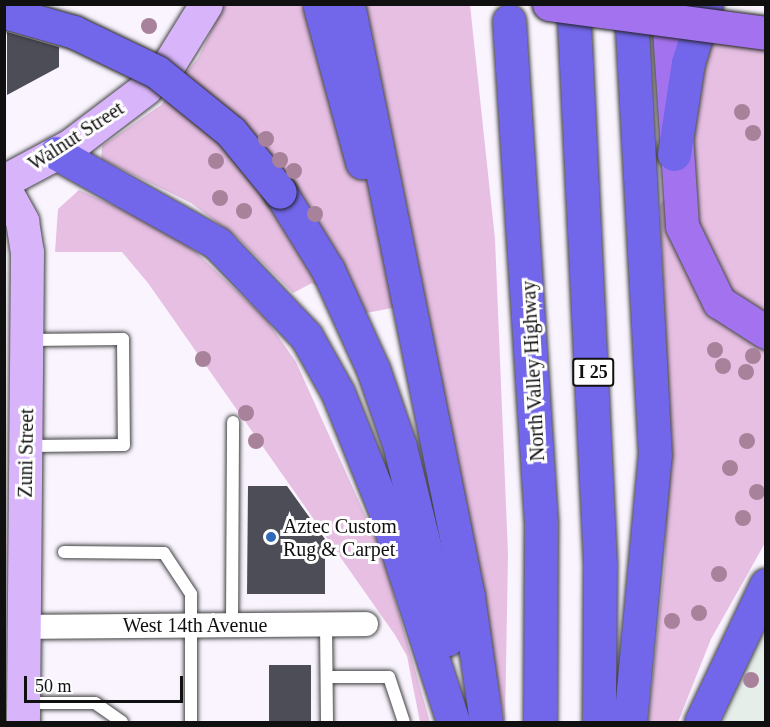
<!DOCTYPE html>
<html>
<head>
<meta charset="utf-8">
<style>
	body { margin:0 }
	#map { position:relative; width:770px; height:727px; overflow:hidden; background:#f9f4fe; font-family:"Times New Roman",serif }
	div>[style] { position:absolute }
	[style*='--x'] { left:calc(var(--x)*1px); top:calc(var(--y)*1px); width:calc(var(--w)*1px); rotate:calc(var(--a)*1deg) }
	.industrial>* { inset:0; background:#e6eeea }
	.green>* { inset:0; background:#e7bfe3 }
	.building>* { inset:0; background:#4d4d58 }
	.roads { filter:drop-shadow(0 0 2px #434343) drop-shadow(0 0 2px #434343) }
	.lane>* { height:12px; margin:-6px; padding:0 6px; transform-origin:6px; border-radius:6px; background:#fff }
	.street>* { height:24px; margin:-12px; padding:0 12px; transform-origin:12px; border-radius:12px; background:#fff }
	.secondary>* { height:33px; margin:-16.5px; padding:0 16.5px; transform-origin:16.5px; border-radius:16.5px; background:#d8b4fa }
	.primary>* { height:33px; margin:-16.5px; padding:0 16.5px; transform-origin:16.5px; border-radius:16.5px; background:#a373ef }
	.highway>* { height:33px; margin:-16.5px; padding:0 16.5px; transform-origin:16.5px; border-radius:16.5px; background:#7266ea }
	.bridges { filter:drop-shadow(0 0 2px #212121) drop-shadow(0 0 2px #212121) }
	.primary-bridge>* { height:33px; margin:-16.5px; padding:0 16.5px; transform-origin:16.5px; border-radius:16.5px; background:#a373ef }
	.highway-bridge>* { height:33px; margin:-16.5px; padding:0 16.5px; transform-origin:16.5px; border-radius:16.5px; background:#7266ea }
	.trees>* { width:16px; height:16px; margin:-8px; border-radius:50%; background:#a8829a }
	.dots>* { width:16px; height:16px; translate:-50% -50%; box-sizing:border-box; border:3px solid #fff; border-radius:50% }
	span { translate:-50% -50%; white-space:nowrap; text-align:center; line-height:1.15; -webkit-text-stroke:6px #fff; paint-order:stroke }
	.shield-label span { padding:2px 4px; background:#fff; border:2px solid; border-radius:4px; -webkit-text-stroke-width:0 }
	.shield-label { font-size:18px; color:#101010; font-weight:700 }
	.street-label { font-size:20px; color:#101010 }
	.poi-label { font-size:20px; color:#101010 }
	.left { translate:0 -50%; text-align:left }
	.frame { position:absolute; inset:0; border:6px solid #101010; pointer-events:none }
	.scale { position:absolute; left:24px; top:676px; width:159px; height:27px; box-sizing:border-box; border:3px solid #101010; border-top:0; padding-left:8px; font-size:18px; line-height:21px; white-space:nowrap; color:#101010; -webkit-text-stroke:4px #fff; paint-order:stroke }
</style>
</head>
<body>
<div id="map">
	<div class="industrial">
		<div style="clip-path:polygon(765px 625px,765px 722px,723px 722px,738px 674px)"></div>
	</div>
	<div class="green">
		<div style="clip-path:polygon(224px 5px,470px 5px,495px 239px,508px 554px,505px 722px,423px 302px,361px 314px,312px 283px,293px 293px,239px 239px,191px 203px,101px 159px,102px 146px,161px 105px,198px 58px)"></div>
		<div style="clip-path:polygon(703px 37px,765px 37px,765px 543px,711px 639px,678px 722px,648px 722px,665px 560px,668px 392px,660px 206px,684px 161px)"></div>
		<div style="clip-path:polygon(79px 190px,153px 223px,196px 252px,266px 319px,296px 362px,381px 550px,430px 722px,420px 722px,407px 656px,395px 635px,148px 283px,122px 252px,55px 252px,58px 209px)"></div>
	</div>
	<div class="building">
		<div style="clip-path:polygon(7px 32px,59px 47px,59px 67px,7px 95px)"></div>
		<div style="clip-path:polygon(248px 486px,287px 486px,325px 539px,325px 594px,247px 594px)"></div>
		<div style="clip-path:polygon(269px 665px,311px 665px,311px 723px,269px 723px)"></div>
	</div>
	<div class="roads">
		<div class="lane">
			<div style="--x:28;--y:340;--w:95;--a:-0.6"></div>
			<div style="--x:123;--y:339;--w:106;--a:89.5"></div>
			<div style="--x:124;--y:445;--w:96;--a:179.4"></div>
			<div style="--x:64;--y:552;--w:100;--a:0.6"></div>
			<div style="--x:164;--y:553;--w:49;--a:56.6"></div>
			<div style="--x:191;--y:594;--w:128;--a:90"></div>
			<div style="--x:326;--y:624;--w:98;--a:89.4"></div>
			<div style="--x:232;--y:625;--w:203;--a:-89.7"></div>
			<div style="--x:327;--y:677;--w:62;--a:0"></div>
			<div style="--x:389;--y:677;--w:47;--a:71.6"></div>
			<div style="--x:24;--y:703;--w:71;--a:0"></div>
			<div style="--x:95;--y:703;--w:33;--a:35"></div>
		</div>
		<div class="street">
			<div style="--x:24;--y:627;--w:342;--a:-0.5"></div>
		</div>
		<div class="secondary">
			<div style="--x:169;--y:64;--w:70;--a:-58.3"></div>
			<div style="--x:4;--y:181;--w:76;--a:-28.2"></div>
			<div style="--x:71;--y:145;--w:94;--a:-37.2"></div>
			<div style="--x:4;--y:188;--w:38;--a:61"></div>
			<div style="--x:22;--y:221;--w:31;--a:81"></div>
			<div style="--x:27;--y:252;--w:470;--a:90.5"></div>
		</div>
		<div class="primary">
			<div style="--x:669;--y:29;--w:197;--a:86.2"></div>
			<div style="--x:682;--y:226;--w:85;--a:64"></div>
			<div style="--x:719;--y:302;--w:56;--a:32.6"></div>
		</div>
		<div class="highway">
			<div style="--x:348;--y:4;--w:604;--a:78.54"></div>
			<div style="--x:468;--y:596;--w:127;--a:81.9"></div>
			<div style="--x:320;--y:7;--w:161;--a:74.8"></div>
			<div style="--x:509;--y:21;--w:503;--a:86.35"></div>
			<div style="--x:541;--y:523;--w:199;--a:90.3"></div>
			<div style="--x:574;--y:22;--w:543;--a:87.25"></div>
			<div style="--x:600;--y:564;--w:158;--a:90.4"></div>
			<div style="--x:56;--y:153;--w:184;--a:29.2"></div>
			<div style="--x:217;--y:243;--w:129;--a:46.3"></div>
			<div style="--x:306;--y:336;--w:65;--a:60.7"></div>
			<div style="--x:338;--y:393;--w:124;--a:68.2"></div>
			<div style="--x:384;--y:508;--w:225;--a:72.1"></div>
			<div style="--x:674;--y:154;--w:92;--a:-81.3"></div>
			<div style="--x:688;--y:63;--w:62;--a:-73"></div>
			<div style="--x:280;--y:192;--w:92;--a:58.4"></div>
			<div style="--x:328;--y:270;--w:109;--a:65.6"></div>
			<div style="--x:373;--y:369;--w:83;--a:70.9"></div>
			<div style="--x:400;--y:447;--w:198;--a:76.2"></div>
			<div style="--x:630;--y:722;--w:268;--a:-84.7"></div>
			<div style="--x:655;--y:455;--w:431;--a:-93.1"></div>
			<div style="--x:701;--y:722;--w:152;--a:-64.6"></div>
		</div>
	</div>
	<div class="bridges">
		<div class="primary-bridge">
			<div style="--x:549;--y:4;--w:219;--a:7.6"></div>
		</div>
		<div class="highway-bridge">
			<div style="--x:4;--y:12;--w:73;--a:15.9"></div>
			<div style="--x:74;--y:32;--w:92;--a:25.7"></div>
			<div style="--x:157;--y:72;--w:95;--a:39"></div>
			<div style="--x:231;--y:132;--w:77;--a:50.8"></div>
		</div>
	</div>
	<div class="trees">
		<div style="left:149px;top:26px"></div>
		<div style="left:742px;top:112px"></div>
		<div style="left:753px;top:133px"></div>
		<div style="left:266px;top:139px"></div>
		<div style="left:280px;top:160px"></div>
		<div style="left:216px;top:161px"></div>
		<div style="left:294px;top:171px"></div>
		<div style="left:220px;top:198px"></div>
		<div style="left:244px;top:211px"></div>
		<div style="left:315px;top:214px"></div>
		<div style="left:715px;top:350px"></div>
		<div style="left:753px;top:356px"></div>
		<div style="left:203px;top:359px"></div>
		<div style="left:723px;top:366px"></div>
		<div style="left:746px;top:372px"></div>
		<div style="left:246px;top:413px"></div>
		<div style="left:256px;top:441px"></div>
		<div style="left:747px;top:441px"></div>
		<div style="left:730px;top:468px"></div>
		<div style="left:757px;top:492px"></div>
		<div style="left:743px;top:518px"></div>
		<div style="left:719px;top:574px"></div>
		<div style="left:699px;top:613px"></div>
		<div style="left:672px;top:621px"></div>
		<div style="left:751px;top:680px"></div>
	</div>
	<div class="dots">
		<div style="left:271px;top:537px;background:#3069b8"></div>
	</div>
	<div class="shield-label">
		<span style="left:593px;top:372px">I 25</span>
	</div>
	<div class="street-label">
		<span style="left:76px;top:136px;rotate:-33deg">Walnut Street</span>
		<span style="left:533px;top:371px;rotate:-93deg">North Valley Highway</span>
		<span style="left:26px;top:453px;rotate:-89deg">Zuni Street</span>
		<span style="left:195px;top:625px">West 14th Avenue</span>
	</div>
	<div class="poi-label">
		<span class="left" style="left:283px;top:538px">Aztec Custom<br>Rug &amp; Carpet</span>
	</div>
	<div class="frame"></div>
	<div class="scale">50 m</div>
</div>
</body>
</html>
